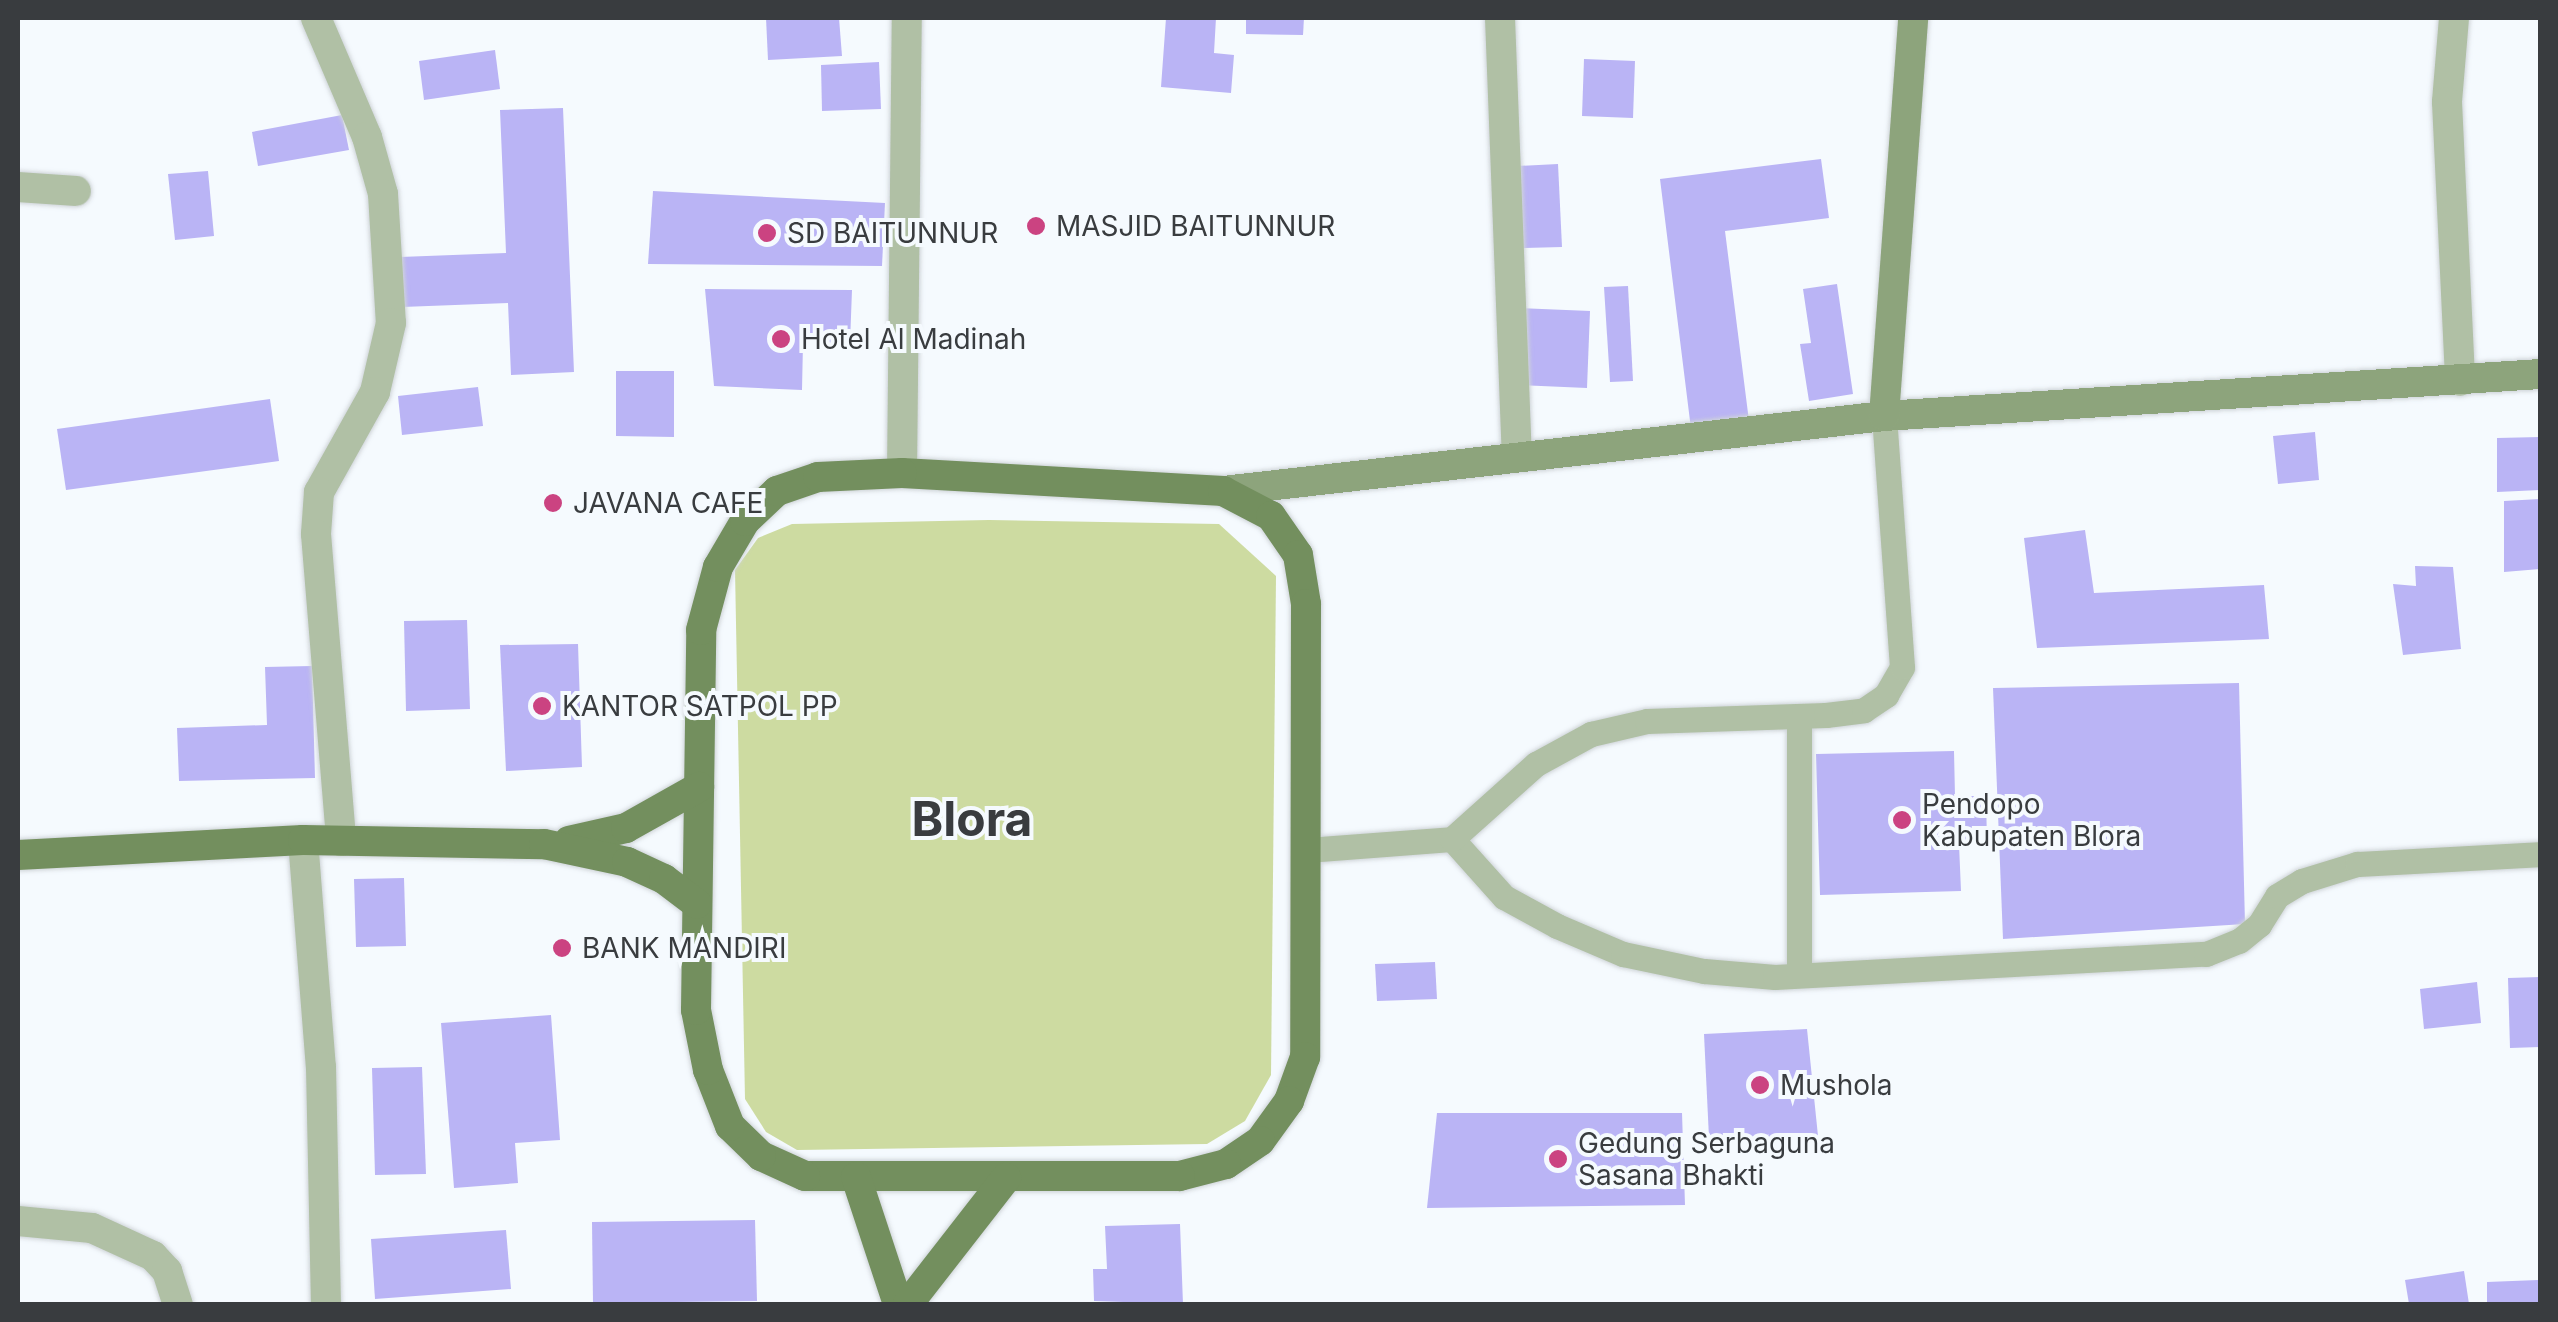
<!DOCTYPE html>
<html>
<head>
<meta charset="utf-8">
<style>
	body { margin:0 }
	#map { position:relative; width:2558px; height:1322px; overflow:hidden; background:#f5fafe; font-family:Inter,sans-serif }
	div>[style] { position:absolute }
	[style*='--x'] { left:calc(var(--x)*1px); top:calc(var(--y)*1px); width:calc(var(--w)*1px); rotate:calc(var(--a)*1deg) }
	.green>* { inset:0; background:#cddba1 }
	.building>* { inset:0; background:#bab4f5 }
	.roads { filter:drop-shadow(0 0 2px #cfd4d8) drop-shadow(0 0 2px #cfd4d8) }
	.lane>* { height:25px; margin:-12.5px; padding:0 12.5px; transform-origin:12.5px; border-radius:12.5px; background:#b0c0a5 }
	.street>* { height:30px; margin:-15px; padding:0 15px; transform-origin:15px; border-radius:15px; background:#b0c0a5 }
	.secondary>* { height:30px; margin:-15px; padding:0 15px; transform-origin:15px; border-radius:15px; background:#8da47c }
	.primary>* { height:30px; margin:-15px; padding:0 15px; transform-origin:15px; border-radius:15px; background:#738f5e }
	.dots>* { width:28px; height:28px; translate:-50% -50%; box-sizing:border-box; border:5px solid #f5fafe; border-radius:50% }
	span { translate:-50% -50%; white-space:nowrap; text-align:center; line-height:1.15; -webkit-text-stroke:8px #f5fafe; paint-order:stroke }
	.poi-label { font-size:28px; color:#393c3f }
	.left { translate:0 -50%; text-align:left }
	.town-label { font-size:48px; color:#393c3f; font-weight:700 }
	.frame { position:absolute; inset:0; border:20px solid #393c3f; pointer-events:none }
</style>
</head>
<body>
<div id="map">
	<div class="green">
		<div style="clip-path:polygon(989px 520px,1219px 524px,1276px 576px,1271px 1075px,1245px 1121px,1207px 1144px,797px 1150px,766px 1132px,745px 1099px,735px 570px,758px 538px,792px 524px)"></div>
	</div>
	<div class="building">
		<div style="clip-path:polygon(766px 18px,839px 18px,842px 56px,768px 60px)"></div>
		<div style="clip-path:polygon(1166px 18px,1216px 18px,1214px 53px,1234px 55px,1231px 93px,1161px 87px)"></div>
		<div style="clip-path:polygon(1246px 18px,1304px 18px,1303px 35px,1246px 34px)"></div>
		<div style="clip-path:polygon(495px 50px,500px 89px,424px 100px,419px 61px)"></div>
		<div style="clip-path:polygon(1584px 59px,1635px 61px,1633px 118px,1582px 116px)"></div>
		<div style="clip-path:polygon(879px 62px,881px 109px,822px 111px,821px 65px)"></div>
		<div style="clip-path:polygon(563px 108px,574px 372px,511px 375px,508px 303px,402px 307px,400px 257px,506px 253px,500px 110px)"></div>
		<div style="clip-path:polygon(342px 115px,349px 150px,258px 166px,252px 132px)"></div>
		<div style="clip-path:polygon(1821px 159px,1829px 218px,1725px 231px,1749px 421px,1691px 429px,1660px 179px)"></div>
		<div style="clip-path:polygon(1558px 164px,1562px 247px,1522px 248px,1517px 166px)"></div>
		<div style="clip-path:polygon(208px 171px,214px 236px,175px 240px,168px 174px)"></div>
		<div style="clip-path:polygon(653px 191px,885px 203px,882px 266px,648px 264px)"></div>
		<div style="clip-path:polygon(1837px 284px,1853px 394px,1809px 401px,1800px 344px,1811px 343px,1803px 289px)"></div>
		<div style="clip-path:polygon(1628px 286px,1633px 381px,1610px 382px,1604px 287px)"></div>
		<div style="clip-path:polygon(705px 289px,852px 290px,850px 343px,803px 343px,802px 390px,714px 386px)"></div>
		<div style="clip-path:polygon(1521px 308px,1590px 311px,1587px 388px,1518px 385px)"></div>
		<div style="clip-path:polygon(616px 371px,674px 371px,674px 437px,616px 436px)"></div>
		<div style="clip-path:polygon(478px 387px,483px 426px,402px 435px,398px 396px)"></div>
		<div style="clip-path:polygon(270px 399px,279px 461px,66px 490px,57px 429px)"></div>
		<div style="clip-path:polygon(2315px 432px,2319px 480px,2278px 484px,2273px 436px)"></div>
		<div style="clip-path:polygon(2540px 437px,2540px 490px,2497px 492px,2497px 438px)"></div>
		<div style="clip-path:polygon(2540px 499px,2540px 569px,2504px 572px,2504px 501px)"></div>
		<div style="clip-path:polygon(2085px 530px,2094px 593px,2264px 585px,2269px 639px,2037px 648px,2024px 538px)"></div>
		<div style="clip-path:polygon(2415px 566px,2453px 567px,2461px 649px,2403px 655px,2393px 584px,2416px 586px)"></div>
		<div style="clip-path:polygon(467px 620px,470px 709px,406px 711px,404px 621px)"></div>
		<div style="clip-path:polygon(578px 644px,582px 767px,506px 771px,500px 645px)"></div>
		<div style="clip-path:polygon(312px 666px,315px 778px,179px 781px,177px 728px,267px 725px,265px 667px)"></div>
		<div style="clip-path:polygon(2239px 683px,2245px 924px,2003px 939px,1993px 688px)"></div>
		<div style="clip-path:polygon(1954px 751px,1955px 796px,1986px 796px,1987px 843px,1959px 844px,1961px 891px,1820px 895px,1816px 754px)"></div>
		<div style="clip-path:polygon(404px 878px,406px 946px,356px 947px,354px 879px)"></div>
		<div style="clip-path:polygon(1435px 962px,1437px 999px,1377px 1001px,1375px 964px)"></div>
		<div style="clip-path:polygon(2540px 977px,2540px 1047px,2510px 1048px,2508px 978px)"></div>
		<div style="clip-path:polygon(2477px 982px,2481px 1023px,2424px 1029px,2420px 989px)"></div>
		<div style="clip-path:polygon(551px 1015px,560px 1140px,515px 1143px,518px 1183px,454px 1188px,441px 1023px)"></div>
		<div style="clip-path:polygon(1807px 1029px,1818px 1136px,1709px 1138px,1704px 1034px)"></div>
		<div style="clip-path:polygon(422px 1067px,426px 1174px,375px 1175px,372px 1068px)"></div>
		<div style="clip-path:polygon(1437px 1113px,1682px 1113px,1685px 1205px,1427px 1208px)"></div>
		<div style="clip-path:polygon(755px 1220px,757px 1301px,593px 1303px,592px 1222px)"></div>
		<div style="clip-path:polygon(1180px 1224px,1183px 1304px,1094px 1301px,1093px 1269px,1107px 1269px,1105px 1226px)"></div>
		<div style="clip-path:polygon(506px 1230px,511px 1289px,375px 1299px,371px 1239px)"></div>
		<div style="clip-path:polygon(2464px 1271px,2469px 1304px,2409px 1304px,2405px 1280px)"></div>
		<div style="clip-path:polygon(2538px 1280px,2540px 1304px,2487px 1304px,2487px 1282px)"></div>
	</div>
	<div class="roads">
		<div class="lane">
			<div style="--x:1452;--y:839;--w:78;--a:48.1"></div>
			<div style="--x:1504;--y:897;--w:60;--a:28.7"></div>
			<div style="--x:1557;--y:926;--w:72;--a:23"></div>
			<div style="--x:1623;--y:954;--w:83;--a:11.9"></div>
			<div style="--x:1704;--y:971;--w:71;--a:4.8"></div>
			<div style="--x:1775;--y:977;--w:432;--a:-3.1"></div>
			<div style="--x:2206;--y:954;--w:35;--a:-22"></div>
			<div style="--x:2239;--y:941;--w:26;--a:-39"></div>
			<div style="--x:2259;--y:925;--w:34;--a:-58"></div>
			<div style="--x:2277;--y:896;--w:29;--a:-31"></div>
			<div style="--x:2302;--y:881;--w:58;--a:-17.2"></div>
			<div style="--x:2357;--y:864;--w:183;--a:-3.1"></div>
			<div style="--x:1306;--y:850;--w:146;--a:-4.3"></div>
			<div style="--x:1452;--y:839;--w:113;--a:-41.8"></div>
			<div style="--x:1536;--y:764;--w:63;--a:-28.6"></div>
			<div style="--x:1591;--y:734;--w:57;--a:-13.1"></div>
			<div style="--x:1647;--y:721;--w:179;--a:-1.9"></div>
			<div style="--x:1826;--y:715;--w:38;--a:-7"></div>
			<div style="--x:1864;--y:710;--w:27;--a:-34"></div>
			<div style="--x:1886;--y:695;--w:32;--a:-60"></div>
			<div style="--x:1902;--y:667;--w:252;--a:-94.1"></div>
			<div style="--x:1799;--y:975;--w:258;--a:-90"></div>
		</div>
		<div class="street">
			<div style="--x:316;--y:18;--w:129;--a:66.8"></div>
			<div style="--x:367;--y:137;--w:59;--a:74.3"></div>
			<div style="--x:383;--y:194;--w:129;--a:86.5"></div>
			<div style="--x:391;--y:323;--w:71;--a:103.1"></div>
			<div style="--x:375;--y:392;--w:115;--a:119.2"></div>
			<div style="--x:319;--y:492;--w:42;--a:94.1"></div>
			<div style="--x:316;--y:534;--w:308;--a:85.3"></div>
			<div style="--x:1500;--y:18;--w:437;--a:87.8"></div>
			<div style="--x:2454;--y:18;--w:84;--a:94.8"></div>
			<div style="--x:2447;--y:102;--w:279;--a:87.3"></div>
			<div style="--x:18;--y:187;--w:58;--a:3.9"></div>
			<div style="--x:902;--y:473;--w:455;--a:-89.4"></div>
			<div style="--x:303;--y:840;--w:228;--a:85.5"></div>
			<div style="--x:321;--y:1067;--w:237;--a:88.8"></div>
			<div style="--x:18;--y:1221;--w:74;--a:5.4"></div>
			<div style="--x:92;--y:1228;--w:67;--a:24.7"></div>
			<div style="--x:153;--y:1256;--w:21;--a:47"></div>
			<div style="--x:167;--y:1271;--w:35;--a:72"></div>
		</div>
		<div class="secondary">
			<div style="--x:1884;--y:416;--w:657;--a:-3.66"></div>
			<div style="--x:1223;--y:491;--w:665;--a:-6.47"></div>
			<div style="--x:1884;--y:416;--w:399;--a:-85.8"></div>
		</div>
		<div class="primary">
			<div style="--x:902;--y:473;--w:322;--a:3.2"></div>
			<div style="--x:1223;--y:491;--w:54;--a:27.5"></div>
			<div style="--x:1271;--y:516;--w:47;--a:55.3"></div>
			<div style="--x:1298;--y:555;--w:50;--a:80.7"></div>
			<div style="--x:1306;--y:604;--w:453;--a:90.1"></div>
			<div style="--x:1305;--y:1057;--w:47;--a:110"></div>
			<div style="--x:1289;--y:1101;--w:49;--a:125.9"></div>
			<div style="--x:1260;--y:1141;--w:41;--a:145.9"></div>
			<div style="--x:1226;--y:1164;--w:48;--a:165.4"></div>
			<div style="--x:1180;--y:1176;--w:375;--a:180"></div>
			<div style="--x:805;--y:1176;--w:48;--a:-155.6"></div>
			<div style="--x:761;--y:1156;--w:43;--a:-135.9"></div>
			<div style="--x:730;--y:1126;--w:60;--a:-111.4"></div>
			<div style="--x:708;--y:1070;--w:61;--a:-101.3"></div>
			<div style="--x:696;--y:1010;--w:380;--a:-89.2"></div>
			<div style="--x:701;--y:630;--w:65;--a:-74.9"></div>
			<div style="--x:718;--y:567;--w:53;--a:-59.6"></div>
			<div style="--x:745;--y:521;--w:44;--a:-43.2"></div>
			<div style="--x:777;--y:491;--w:43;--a:-18.9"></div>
			<div style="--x:818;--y:477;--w:84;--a:-2.7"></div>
			<div style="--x:569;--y:841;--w:58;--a:-12.8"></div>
			<div style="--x:626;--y:828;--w:84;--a:-29.3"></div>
			<div style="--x:18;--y:855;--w:285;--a:-3"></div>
			<div style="--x:303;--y:840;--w:241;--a:1"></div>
			<div style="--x:544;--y:844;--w:85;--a:12.2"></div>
			<div style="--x:627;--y:862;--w:41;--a:24.7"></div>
			<div style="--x:664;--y:879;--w:41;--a:37.1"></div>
			<div style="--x:856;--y:1177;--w:134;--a:71.7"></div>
			<div style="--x:908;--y:1304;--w:160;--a:-52.1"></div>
		</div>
	</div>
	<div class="dots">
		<div style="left:1036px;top:226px;background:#cb4381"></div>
		<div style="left:767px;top:233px;background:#cb4381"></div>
		<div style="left:781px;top:339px;background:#cb4381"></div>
		<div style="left:553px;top:503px;background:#cb4381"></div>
		<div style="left:542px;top:706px;background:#cb4381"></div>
		<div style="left:1902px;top:820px;background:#cb4381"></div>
		<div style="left:562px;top:948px;background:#cb4381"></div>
		<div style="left:1760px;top:1085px;background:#cb4381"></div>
		<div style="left:1558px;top:1159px;background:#cb4381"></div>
	</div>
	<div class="poi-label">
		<span class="left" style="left:1056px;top:226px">MASJID BAITUNNUR</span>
		<span class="left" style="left:787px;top:233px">SD BAITUNNUR</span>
		<span class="left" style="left:801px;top:339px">Hotel Al Madinah</span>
		<span class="left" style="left:573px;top:503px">JAVANA CAFE</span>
		<span class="left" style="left:562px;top:706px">KANTOR SATPOL PP</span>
		<span class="left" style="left:1922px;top:820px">Pendopo<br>Kabupaten Blora</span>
		<span class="left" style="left:582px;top:948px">BANK MANDIRI</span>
		<span class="left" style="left:1780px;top:1085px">Mushola</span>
		<span class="left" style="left:1578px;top:1159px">Gedung Serbaguna<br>Sasana Bhakti</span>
	</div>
	<div class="town-label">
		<span style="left:972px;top:819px">Blora</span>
	</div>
	<div class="frame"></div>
</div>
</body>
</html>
